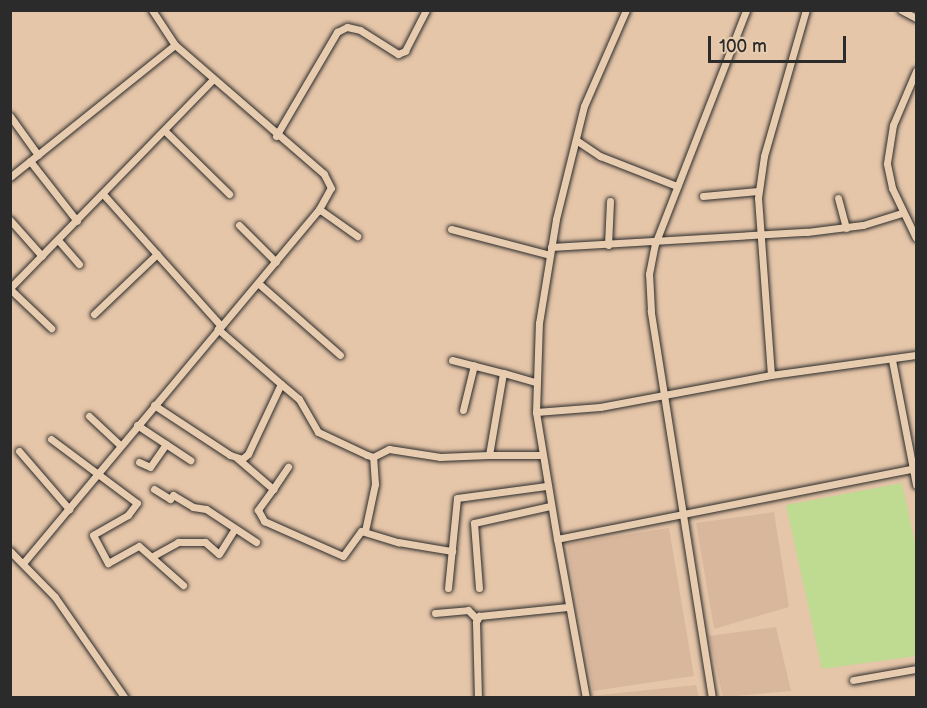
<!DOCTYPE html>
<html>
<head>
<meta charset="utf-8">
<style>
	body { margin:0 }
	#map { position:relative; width:927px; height:708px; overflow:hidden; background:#e6c6a9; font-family:"Balsamiq Sans",sans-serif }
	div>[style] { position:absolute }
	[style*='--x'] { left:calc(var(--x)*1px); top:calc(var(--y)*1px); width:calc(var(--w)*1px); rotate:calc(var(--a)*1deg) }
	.built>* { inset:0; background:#d9b79c }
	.green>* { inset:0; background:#bfda91 }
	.roads { filter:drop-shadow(0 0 2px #2b2b2b) drop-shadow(0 0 2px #2b2b2b) }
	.minor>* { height:7px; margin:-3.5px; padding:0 3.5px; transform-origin:3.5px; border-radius:3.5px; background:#e8ccaf }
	span { translate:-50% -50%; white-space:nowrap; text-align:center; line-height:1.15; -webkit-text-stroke:4.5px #e8ccaf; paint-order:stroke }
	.frame { position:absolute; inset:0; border:12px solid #2b2b2b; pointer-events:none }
	.scale { position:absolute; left:708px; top:36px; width:138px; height:27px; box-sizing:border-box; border:3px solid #2b2b2b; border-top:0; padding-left:8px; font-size:18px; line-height:21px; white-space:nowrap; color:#2b2b2b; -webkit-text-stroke:4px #e8ccaf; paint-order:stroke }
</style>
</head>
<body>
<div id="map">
	<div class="built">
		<div style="clip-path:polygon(774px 512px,789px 607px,714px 629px,696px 523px)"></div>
		<div style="clip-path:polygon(669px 528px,694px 676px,593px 691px,567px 544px)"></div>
		<div style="clip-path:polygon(776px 627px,791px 691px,723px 697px,709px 636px)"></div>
		<div style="clip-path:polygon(696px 685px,699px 697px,591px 696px)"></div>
	</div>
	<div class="green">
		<div style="clip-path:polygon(902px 483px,916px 548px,916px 656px,822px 669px,786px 505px)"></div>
	</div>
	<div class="roads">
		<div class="minor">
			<div style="--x:901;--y:10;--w:17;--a:28"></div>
			<div style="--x:916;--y:71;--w:59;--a:113.1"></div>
			<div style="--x:893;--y:125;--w:39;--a:99"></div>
			<div style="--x:887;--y:164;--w:25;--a:78"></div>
			<div style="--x:892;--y:188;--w:55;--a:64.4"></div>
			<div style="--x:10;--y:116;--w:48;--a:54.3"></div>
			<div style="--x:165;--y:131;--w:90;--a:44.5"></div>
			<div style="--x:276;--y:136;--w:121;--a:-59.6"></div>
			<div style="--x:337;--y:32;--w:11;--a:-27"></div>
			<div style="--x:347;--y:27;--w:13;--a:13"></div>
			<div style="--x:360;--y:30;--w:45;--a:32.3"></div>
			<div style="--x:398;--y:54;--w:8;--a:-23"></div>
			<div style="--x:405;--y:51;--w:46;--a:-62.9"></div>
			<div style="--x:576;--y:140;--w:29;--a:34"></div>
			<div style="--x:600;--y:156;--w:83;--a:21.3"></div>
			<div style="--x:30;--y:161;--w:76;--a:51.9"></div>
			<div style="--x:10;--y:177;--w:211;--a:-38.7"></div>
			<div style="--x:103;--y:194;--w:177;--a:48.2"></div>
			<div style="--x:703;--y:196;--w:55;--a:-5.2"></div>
			<div style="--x:838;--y:198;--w:31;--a:75"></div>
			<div style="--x:319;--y:209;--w:47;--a:35.4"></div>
			<div style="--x:10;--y:220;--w:48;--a:48.4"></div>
			<div style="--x:239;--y:225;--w:52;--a:45"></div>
			<div style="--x:451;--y:229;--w:102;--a:14.7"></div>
			<div style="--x:58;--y:240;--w:32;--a:49"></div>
			<div style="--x:608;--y:245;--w:44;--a:-87.4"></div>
			<div style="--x:551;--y:247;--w:256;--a:-3.4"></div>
			<div style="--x:807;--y:232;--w:56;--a:-7.1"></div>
			<div style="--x:863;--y:225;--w:41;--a:-17.1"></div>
			<div style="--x:258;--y:283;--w:109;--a:41.3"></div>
			<div style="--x:10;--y:288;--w:290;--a:-45.8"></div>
			<div style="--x:10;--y:289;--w:57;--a:43.6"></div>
			<div style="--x:94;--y:314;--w:87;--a:-43.6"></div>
			<div style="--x:452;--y:360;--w:53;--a:14.3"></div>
			<div style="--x:892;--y:360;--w:127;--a:79.1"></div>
			<div style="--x:771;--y:375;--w:177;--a:-94.2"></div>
			<div style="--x:758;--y:198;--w:42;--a:-81.9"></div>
			<div style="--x:764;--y:156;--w:152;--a:-74"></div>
			<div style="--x:535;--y:382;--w:33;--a:-164"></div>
			<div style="--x:503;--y:373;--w:83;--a:99.7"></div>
			<div style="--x:489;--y:455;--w:51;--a:0"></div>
			<div style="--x:281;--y:384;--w:23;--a:40"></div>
			<div style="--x:299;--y:399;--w:38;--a:60"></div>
			<div style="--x:318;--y:432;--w:54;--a:25.1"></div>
			<div style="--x:367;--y:455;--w:6;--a:18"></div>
			<div style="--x:373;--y:457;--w:18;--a:-27"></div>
			<div style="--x:389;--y:449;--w:52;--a:8.9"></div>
			<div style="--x:440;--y:457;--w:49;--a:-2.3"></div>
			<div style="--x:154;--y:405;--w:91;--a:33.3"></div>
			<div style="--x:230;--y:455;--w:13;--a:18"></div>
			<div style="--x:242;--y:459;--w:8;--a:-40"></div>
			<div style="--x:248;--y:454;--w:77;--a:-64.8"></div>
			<div style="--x:281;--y:384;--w:84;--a:-138.9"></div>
			<div style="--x:463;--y:410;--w:46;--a:-76.3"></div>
			<div style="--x:536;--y:412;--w:64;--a:-4.5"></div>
			<div style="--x:600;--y:407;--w:174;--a:-10.6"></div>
			<div style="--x:771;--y:375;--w:146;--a:-7.9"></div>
			<div style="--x:89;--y:416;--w:42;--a:43.1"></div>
			<div style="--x:137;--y:425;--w:64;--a:33.4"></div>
			<div style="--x:51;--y:439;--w:107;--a:36.7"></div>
			<div style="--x:137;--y:503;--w:15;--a:127"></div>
			<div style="--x:128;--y:515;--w:40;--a:150.3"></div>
			<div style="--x:93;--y:535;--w:32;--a:62"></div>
			<div style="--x:108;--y:563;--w:35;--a:-29"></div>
			<div style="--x:139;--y:546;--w:59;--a:41.6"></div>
			<div style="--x:19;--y:451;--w:77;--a:49.2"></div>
			<div style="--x:237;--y:458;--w:48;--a:40.7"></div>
			<div style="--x:273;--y:489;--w:27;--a:-56"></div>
			<div style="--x:139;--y:462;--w:12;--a:24"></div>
			<div style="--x:150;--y:467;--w:28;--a:-55"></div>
			<div style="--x:154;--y:489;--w:19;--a:32"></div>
			<div style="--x:170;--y:499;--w:5;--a:-53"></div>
			<div style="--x:173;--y:495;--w:23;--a:31"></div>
			<div style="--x:193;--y:507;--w:13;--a:9"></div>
			<div style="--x:206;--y:509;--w:60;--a:33.4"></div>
			<div style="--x:273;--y:489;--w:26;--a:126"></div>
			<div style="--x:258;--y:510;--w:13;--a:61"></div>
			<div style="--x:264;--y:521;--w:86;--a:23.9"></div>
			<div style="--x:343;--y:556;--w:31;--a:-54"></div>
			<div style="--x:361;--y:531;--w:39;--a:17"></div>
			<div style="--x:398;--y:542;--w:55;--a:9.5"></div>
			<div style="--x:365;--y:531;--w:48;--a:-78"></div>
			<div style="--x:375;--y:484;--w:27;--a:-94"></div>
			<div style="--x:557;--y:539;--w:129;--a:-99.4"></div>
			<div style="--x:536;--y:412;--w:89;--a:-88.1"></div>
			<div style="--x:539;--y:323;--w:105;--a:-80.7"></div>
			<div style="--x:556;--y:219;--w:116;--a:-76.1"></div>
			<div style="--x:584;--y:106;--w:105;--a:-66.4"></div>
			<div style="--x:10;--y:551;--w:64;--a:45.6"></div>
			<div style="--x:55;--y:597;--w:123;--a:55.3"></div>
			<div style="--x:153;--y:556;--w:29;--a:-29"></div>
			<div style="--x:178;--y:542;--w:27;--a:0"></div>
			<div style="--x:205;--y:542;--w:18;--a:41"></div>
			<div style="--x:219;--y:554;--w:28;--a:-58"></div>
			<div style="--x:24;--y:562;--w:458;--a:-50.1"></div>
			<div style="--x:318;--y:211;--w:26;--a:-61"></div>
			<div style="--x:331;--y:188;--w:16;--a:-117"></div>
			<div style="--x:324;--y:174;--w:197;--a:-139.1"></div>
			<div style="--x:175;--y:45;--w:42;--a:-123.3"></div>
			<div style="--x:448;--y:588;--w:90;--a:-84.3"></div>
			<div style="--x:457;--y:498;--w:90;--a:-7.7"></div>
			<div style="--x:479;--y:588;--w:65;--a:-94.4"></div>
			<div style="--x:474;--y:523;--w:78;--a:-12.6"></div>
			<div style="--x:435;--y:613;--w:33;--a:-5"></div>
			<div style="--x:468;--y:610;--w:13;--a:45"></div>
			<div style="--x:853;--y:680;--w:64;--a:-9.9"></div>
			<div style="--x:478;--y:698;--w:76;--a:-91.5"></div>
			<div style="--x:476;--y:622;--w:7;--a:-63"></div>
			<div style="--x:479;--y:616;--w:89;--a:-5.8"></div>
			<div style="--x:586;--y:698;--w:162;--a:-100.3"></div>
			<div style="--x:557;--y:539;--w:366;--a:-11.2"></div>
			<div style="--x:712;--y:698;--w:392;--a:-99"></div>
			<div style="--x:651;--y:311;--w:37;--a:-93"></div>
			<div style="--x:649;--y:274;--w:31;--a:-79"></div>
			<div style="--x:655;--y:244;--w:251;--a:-68.7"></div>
		</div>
	</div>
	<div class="frame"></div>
	<div class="scale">100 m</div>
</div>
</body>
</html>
